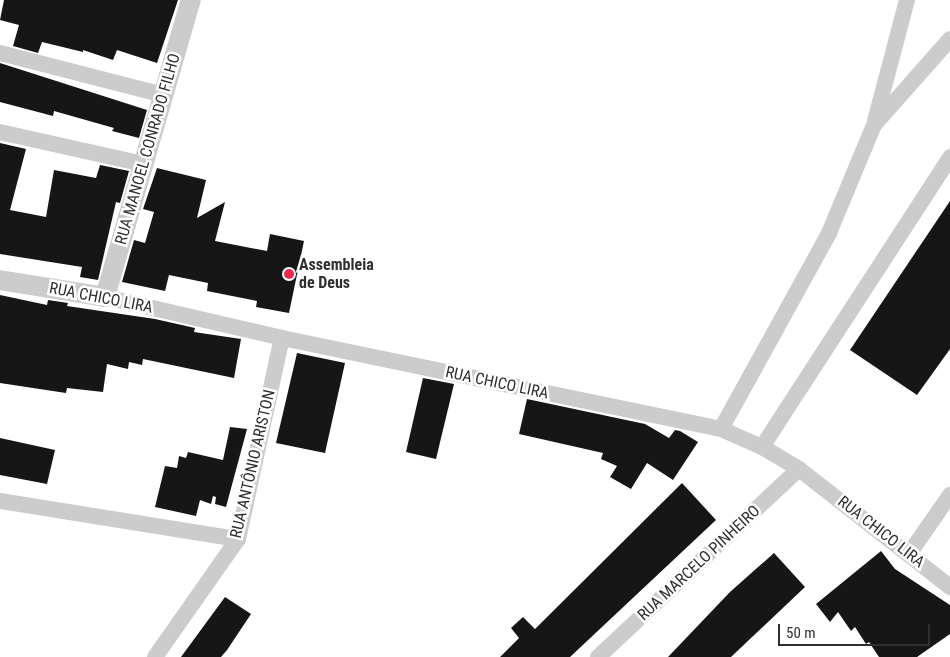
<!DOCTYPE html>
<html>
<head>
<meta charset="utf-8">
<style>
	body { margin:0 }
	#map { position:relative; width:950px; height:657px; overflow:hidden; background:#fff; font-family:"Roboto Condensed",sans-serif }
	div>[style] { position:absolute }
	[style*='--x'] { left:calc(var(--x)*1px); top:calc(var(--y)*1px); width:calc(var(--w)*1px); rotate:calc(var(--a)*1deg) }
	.building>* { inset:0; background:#161616 }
	.minor>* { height:16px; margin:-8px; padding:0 8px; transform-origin:8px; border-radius:8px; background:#ccc }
	.tertiary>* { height:20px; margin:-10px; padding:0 10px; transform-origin:10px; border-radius:10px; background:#ccc }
	.dots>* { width:14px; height:14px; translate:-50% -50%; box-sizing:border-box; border:2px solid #fff; border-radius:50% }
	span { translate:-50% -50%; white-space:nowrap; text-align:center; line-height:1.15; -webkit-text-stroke:5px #fff; paint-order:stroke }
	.street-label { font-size:16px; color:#2f2f2f }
	.poi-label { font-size:16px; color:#2f2f2f; font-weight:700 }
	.left { translate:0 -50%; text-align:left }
	.scale { position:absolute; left:778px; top:624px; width:152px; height:22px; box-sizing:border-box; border:2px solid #2f2f2f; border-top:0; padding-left:6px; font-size:15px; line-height:18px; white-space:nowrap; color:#2f2f2f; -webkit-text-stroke:4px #fff; paint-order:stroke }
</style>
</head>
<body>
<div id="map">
	<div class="building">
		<div style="clip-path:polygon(4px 0,178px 0,157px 63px,117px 50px,113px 60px,83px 50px,83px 52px,42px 42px,38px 53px,13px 46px,19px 25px,0 20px)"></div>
		<div style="clip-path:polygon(0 63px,147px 110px,139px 138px,112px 131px,114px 128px,54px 111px,53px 116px,0 102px)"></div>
		<div style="clip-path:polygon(0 143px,26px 149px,10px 210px,46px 217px,54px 170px,96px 178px,100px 165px,129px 171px,120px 203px,116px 202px,98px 280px,80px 277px,82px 267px,0 254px)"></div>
		<div style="clip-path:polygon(157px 168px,206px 180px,197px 218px,225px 202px,215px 241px,267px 251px,270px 234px,304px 241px,289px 313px,256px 307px,257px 301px,207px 291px,208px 283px,169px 275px,165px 291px,122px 282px,134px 240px,145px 243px,154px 212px,143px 209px)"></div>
		<div style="clip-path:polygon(950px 201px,950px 349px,917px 395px,850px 350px)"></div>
		<div style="clip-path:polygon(0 295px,47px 305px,48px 300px,68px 303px,67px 306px,155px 319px,195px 328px,194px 332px,241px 339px,234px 378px,143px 359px,142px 365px,129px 362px,128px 369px,107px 364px,103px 392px,67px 388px,66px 393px,0 383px)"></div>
		<div style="clip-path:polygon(297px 353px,345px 363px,325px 453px,276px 443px)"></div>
		<div style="clip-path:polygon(423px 378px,454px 384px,436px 459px,406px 452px)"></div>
		<div style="clip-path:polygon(527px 399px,645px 424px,669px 438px,675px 430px,680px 431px,698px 442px,673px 480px,647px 463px,631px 489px,610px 477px,617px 466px,601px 459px,603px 453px,519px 434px)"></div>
		<div style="clip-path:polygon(230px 427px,247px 429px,226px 507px,215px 504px,216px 497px,213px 496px,211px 504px,200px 500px,196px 516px,155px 507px,165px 466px,177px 468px,179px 456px,186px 458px,188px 452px,223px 460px)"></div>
		<div style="clip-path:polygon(0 438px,55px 450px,47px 484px,0 475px)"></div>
		<div style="clip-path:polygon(682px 483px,716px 520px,570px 657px,500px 657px,519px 638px,511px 628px,523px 617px,535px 629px)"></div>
		<div style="clip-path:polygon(881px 551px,895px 569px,950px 605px,950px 634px,917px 657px,879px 657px,869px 642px,866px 644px,855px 627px,851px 631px,838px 612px,830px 622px,816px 604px)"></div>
		<div style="clip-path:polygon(774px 553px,805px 587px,731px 657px,668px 657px,730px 592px)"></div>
		<div style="clip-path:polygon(225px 597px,251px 614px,227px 650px,221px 657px,181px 657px)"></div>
	</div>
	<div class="minor">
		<div style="--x:0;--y:53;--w:169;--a:14.4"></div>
		<div style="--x:875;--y:121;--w:125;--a:-75.2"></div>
		<div style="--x:0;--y:132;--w:147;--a:12.6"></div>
		<div style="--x:105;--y:297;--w:182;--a:13"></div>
		<div style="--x:282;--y:338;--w:448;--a:11.7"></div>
		<div style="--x:721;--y:429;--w:45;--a:23.7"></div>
		<div style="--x:762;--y:447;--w:43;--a:30.7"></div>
		<div style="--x:799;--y:469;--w:192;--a:38"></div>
		<div style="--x:721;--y:429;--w:224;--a:-61.1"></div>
		<div style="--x:829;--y:233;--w:117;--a:-67.4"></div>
		<div style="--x:874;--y:125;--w:115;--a:-48.5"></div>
		<div style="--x:762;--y:447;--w:346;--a:-57"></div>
		<div style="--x:0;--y:501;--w:241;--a:9.1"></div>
		<div style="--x:909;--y:554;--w:72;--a:-55.2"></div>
		<div style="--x:155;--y:657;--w:144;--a:-54.9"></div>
		<div style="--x:238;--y:539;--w:206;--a:-77.7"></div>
		<div style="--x:598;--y:657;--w:275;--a:-43.1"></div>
	</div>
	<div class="tertiary">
		<div style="--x:0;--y:280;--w:106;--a:9.2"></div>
		<div style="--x:105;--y:297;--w:309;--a:-73.9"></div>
	</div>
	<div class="dots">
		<div style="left:289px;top:274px;background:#ef274c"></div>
	</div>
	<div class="street-label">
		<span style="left:148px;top:149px;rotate:-74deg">RUA MANOEL CONRADO FILHO</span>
		<span style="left:101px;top:298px;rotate:11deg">RUA CHICO LIRA</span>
		<span style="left:497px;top:383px;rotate:12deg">RUA CHICO LIRA</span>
		<span style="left:253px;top:464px;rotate:-77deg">RUA ANTÔNIO ARISTON</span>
		<span style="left:881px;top:532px;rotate:38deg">RUA CHICO LIRA</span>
		<span style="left:699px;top:563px;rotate:-43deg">RUA MARCELO PINHEIRO</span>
	</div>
	<div class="poi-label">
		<span class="left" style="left:299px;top:274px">Assembleia<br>de Deus</span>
	</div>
	<div class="scale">50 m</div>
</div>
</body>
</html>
